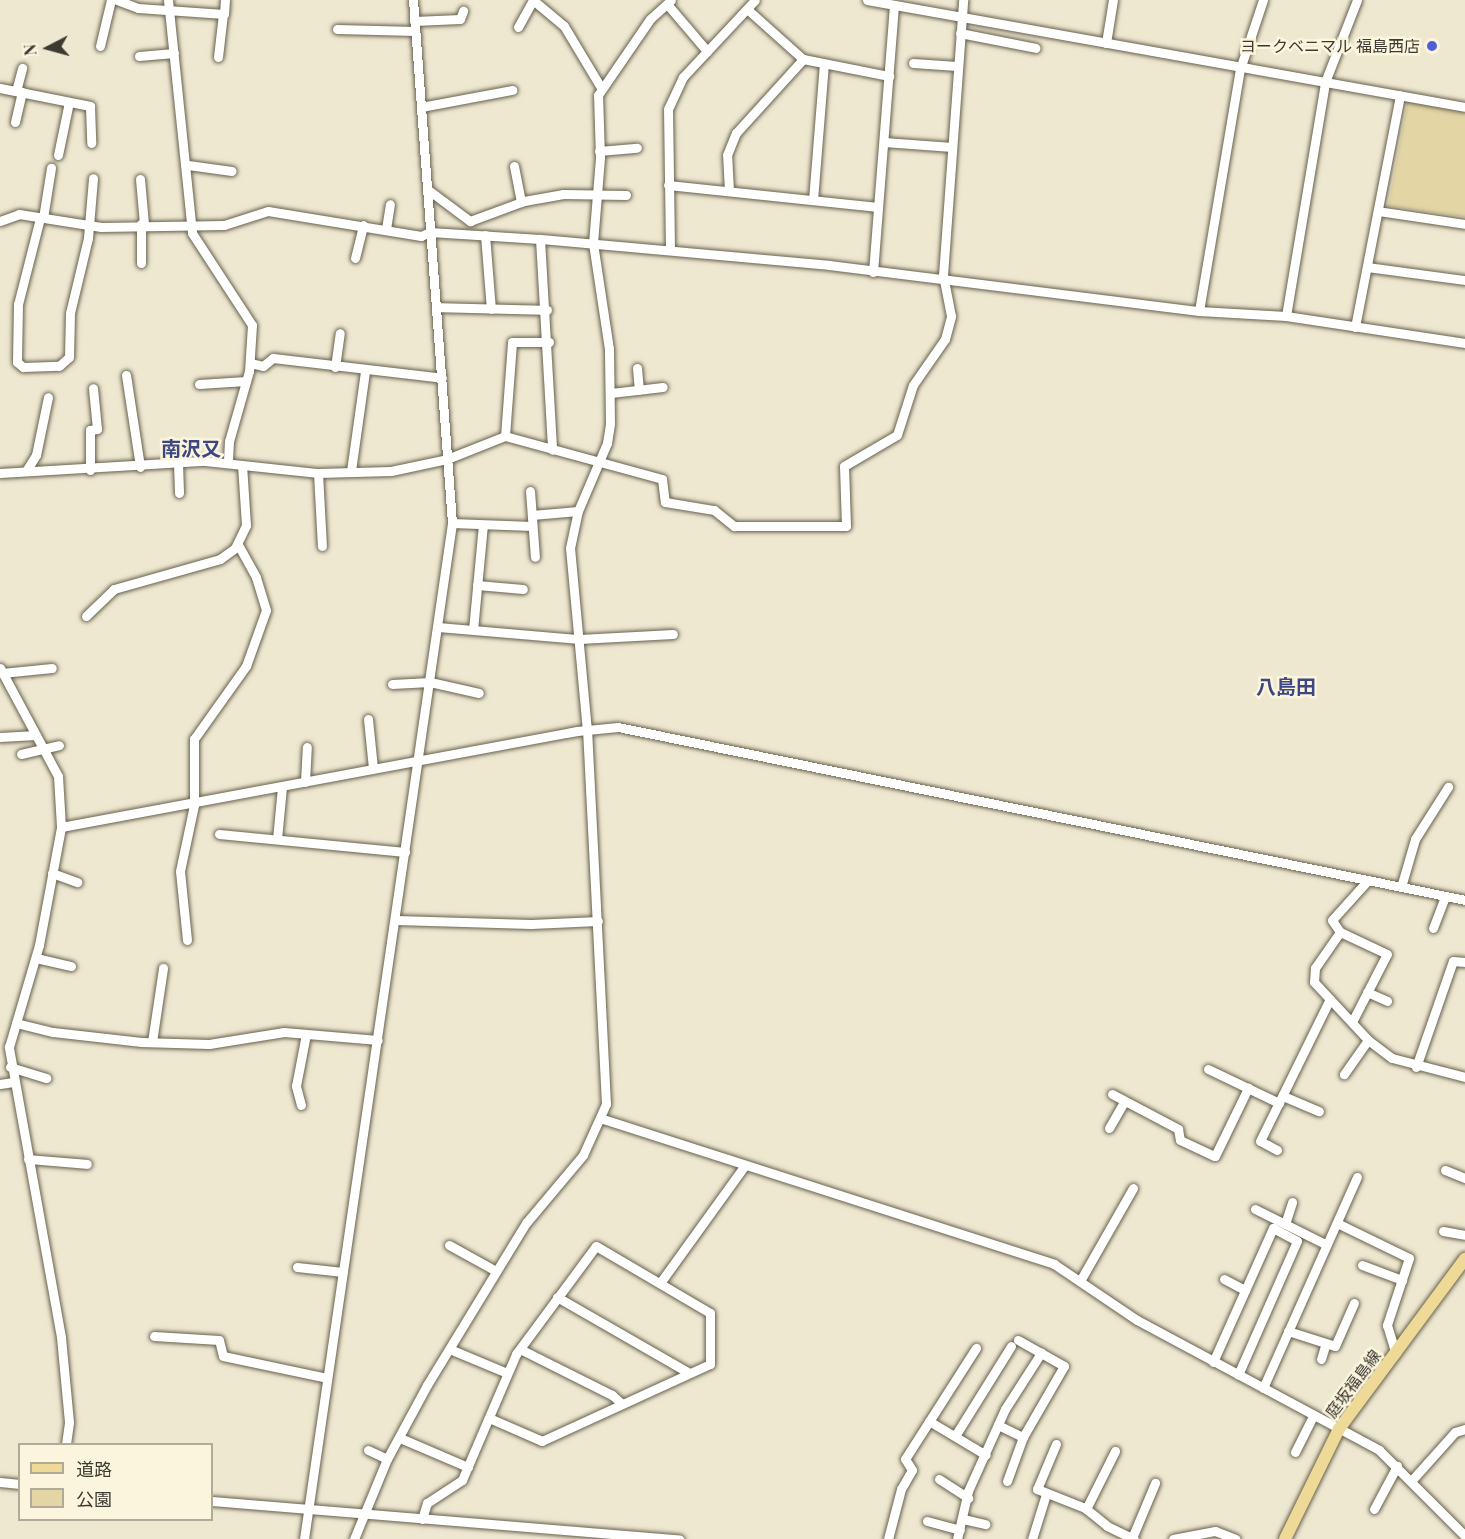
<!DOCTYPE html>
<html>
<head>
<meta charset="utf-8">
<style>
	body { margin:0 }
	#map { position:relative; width:1465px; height:1539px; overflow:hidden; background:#eee8d1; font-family:"Playfair Display","Noto Sans JP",serif }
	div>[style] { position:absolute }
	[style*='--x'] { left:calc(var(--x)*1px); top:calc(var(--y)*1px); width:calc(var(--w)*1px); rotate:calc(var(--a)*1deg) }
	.green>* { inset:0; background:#e3d5a4 }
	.roads { filter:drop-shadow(0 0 2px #67614d) drop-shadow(0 0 2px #67614d) }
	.minor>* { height:9px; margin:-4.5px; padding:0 4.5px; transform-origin:4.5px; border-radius:4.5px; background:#fff }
	.major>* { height:12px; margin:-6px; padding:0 6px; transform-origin:6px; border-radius:6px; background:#eeda96 }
	.dots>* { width:16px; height:16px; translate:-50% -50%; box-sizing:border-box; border:3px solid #fbf5de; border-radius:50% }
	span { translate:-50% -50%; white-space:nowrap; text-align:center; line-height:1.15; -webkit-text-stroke:5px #fbf5de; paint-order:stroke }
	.poi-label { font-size:16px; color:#3c3a31 }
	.right { translate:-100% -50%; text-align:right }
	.street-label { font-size:16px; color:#3c3a31 }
	.quarter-label { font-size:20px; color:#3d4883; font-weight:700 }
	.legend { position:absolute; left:18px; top:1443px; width:195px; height:78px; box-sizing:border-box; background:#fbf5de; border:2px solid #afaa99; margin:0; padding:8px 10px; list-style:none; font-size:18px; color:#3c3a31 }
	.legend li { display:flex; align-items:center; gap:12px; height:30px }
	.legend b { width:30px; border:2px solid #afaa99 }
	.north { position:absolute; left:18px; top:18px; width:60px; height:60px; -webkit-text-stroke:4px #fbf5de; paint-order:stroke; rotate:264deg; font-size:16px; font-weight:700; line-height:24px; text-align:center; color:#3c3a31 }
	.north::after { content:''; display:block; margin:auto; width:21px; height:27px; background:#3c3a31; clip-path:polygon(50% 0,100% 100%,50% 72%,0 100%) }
</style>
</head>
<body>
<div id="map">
	<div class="green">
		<div style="clip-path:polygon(1408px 99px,1465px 110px,1465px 217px,1388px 206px)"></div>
	</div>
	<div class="roads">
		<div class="minor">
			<div style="--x:117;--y:0;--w:22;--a:21"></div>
			<div style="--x:138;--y:8;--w:86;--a:4"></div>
			<div style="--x:224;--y:14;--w:14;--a:-86"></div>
			<div style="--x:168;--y:0;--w:234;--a:84.1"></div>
			<div style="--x:192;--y:233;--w:110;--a:56.9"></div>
			<div style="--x:252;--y:325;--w:46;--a:93.7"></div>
			<div style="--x:249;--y:371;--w:73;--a:105.9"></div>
			<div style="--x:229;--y:441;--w:22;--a:93"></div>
			<div style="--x:533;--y:0;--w:40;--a:40"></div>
			<div style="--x:564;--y:26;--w:70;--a:59"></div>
			<div style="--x:867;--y:0;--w:607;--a:10.14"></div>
			<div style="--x:667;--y:4;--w:62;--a:49.6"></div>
			<div style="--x:747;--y:9;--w:75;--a:41.8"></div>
			<div style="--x:803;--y:59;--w:88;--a:11.2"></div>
			<div style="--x:414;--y:21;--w:46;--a:-2.5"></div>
			<div style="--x:460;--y:19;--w:9;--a:-69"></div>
			<div style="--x:518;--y:27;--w:31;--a:-61"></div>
			<div style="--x:337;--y:29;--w:78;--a:1.5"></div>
			<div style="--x:960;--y:33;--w:77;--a:11.2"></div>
			<div style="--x:1106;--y:43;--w:44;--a:-80.8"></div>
			<div style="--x:100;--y:46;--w:47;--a:-76.6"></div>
			<div style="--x:139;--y:56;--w:35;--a:-5"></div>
			<div style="--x:218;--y:57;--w:43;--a:-83.4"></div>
			<div style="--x:913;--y:63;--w:44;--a:3.9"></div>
			<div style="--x:0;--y:88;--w:92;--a:11.3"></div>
			<div style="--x:90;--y:106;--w:37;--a:88"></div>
			<div style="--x:16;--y:91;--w:24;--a:-75"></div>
			<div style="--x:421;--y:107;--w:93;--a:-10.6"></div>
			<div style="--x:15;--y:122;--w:31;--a:-77"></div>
			<div style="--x:884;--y:142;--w:68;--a:4.2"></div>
			<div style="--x:599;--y:151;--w:38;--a:-5"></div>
			<div style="--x:58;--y:155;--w:54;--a:-78.3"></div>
			<div style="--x:188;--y:165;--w:44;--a:7.8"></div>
			<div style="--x:514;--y:166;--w:37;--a:79"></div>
			<div style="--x:140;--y:179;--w:45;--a:84.9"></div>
			<div style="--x:668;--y:185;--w:211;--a:6"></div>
			<div style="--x:427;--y:189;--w:54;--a:36.7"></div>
			<div style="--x:470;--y:221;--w:58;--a:-20.3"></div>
			<div style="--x:524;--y:201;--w:40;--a:-10"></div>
			<div style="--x:563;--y:194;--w:63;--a:0.9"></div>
			<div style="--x:729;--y:191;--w:36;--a:-93"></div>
			<div style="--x:727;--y:155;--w:24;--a:-68"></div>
			<div style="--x:736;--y:133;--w:100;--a:-47.8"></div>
			<div style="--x:813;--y:200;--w:136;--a:-85.4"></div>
			<div style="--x:1378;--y:211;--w:88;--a:8.5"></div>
			<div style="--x:40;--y:218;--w:89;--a:104.3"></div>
			<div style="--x:18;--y:304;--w:58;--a:91"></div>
			<div style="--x:17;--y:362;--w:8;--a:40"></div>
			<div style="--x:23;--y:367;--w:36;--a:-2"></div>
			<div style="--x:59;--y:366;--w:13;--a:-42"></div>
			<div style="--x:69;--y:357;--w:44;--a:-88.7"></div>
			<div style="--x:70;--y:313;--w:77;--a:-76.5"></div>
			<div style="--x:88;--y:238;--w:60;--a:-85.2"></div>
			<div style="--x:43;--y:218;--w:51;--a:-80.9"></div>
			<div style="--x:0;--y:221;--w:20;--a:-20"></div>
			<div style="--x:19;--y:214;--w:83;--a:9"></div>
			<div style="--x:101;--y:227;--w:123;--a:-0.9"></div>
			<div style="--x:224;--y:225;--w:46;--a:-17.7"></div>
			<div style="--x:268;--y:211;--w:155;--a:9.3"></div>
			<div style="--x:421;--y:236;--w:10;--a:-24"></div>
			<div style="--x:430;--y:232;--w:110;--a:3.6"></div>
			<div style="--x:540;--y:239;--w:290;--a:5.1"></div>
			<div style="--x:829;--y:265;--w:373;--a:7.1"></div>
			<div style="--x:1199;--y:311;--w:87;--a:3.3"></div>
			<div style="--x:1286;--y:316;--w:181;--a:8.6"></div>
			<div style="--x:141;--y:224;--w:39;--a:90"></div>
			<div style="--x:386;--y:229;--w:25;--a:-81"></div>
			<div style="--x:485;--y:235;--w:74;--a:85.4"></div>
			<div style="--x:540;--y:239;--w:211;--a:86.7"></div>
			<div style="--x:670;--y:250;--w:141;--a:-90.8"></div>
			<div style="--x:668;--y:109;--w:35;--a:-65"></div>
			<div style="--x:683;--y:77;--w:105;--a:-46.9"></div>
			<div style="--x:355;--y:258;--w:34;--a:-76"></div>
			<div style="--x:1367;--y:267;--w:99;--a:7.6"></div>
			<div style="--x:873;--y:272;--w:267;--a:-85.5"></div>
			<div style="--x:436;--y:307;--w:111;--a:1.5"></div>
			<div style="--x:1199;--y:311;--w:245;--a:-80.4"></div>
			<div style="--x:1240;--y:69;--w:73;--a:-71.6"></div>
			<div style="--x:1286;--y:316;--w:237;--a:-80.5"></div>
			<div style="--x:1325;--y:82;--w:88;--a:-68.7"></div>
			<div style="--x:1355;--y:327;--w:236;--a:-79"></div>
			<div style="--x:250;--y:363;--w:13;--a:13"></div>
			<div style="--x:263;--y:366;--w:13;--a:-39"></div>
			<div style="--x:273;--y:358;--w:170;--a:6.7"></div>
			<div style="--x:335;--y:367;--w:34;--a:-82"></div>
			<div style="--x:637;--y:368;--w:22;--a:85"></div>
			<div style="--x:126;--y:375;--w:93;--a:81.3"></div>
			<div style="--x:199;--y:384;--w:47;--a:-3.7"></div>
			<div style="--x:611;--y:393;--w:52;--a:-6.6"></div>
			<div style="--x:505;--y:436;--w:94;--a:-85.7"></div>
			<div style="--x:512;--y:342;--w:37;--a:0"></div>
			<div style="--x:178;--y:463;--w:30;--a:88"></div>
			<div style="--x:90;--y:470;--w:40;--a:-90"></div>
			<div style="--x:90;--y:430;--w:7;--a:-8"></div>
			<div style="--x:97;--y:429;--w:41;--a:-95.6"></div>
			<div style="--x:26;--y:471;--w:19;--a:-58"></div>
			<div style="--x:36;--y:455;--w:59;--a:-78.3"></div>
			<div style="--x:351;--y:471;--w:100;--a:-82"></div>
			<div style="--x:0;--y:473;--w:205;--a:-3.4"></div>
			<div style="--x:205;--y:461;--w:114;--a:6.1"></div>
			<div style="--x:318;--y:473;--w:73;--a:-1.6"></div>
			<div style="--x:391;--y:471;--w:57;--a:-12.1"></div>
			<div style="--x:447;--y:459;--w:62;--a:-21.6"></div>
			<div style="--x:505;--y:436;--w:163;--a:15.3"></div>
			<div style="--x:662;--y:479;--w:23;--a:83"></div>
			<div style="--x:665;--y:502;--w:50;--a:9.3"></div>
			<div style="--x:714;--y:510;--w:26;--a:39"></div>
			<div style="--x:734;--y:526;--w:112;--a:0"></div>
			<div style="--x:846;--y:526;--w:60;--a:-91.9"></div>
			<div style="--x:844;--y:466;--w:61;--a:-30.3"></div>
			<div style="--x:897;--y:435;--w:52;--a:-72.3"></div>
			<div style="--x:913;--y:385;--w:56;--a:-55.2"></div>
			<div style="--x:945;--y:339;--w:24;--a:-75"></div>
			<div style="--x:951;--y:316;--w:42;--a:-101"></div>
			<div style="--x:943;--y:275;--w:276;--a:-85.8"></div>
			<div style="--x:318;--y:473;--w:73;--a:86.9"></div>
			<div style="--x:530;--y:491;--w:66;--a:85.7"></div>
			<div style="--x:532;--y:515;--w:46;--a:-5"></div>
			<div style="--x:452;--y:523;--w:80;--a:2.1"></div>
			<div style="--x:477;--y:585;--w:46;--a:5"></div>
			<div style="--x:86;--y:616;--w:39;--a:-44"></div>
			<div style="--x:114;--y:589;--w:110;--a:-15.8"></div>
			<div style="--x:220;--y:559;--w:19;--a:-36"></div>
			<div style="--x:235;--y:548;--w:25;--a:-64"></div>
			<div style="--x:246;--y:525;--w:60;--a:-93.8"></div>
			<div style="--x:438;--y:627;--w:142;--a:4.9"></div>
			<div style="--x:579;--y:639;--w:94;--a:-3"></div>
			<div style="--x:473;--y:630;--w:105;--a:-84.6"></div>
			<div style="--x:0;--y:668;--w:123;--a:61.8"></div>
			<div style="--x:58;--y:776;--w:51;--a:86.6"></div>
			<div style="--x:2;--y:673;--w:50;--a:-5.7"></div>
			<div style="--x:392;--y:684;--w:38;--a:-3"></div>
			<div style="--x:430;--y:682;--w:50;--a:12.7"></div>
			<div style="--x:368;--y:719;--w:49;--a:84.2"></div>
			<div style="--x:0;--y:737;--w:36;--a:-3"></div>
			<div style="--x:21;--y:754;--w:39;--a:-13"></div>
			<div style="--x:305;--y:782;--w:35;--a:-87"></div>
			<div style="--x:219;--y:834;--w:187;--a:5.5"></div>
			<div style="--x:277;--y:839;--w:52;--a:-84.5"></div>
			<div style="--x:52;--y:873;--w:27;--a:20"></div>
			<div style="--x:1401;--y:887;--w:50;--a:-73.7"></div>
			<div style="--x:1415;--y:839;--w:62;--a:-57.6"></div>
			<div style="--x:396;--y:920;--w:135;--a:1.7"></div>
			<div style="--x:531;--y:924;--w:67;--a:-2.6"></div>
			<div style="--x:1433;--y:928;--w:34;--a:-69"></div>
			<div style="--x:1340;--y:932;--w:44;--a:124.8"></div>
			<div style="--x:1315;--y:968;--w:14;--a:94"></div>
			<div style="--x:1314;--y:982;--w:79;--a:47"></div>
			<div style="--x:1368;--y:1040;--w:42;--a:125.2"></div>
			<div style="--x:187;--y:940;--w:69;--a:-95.8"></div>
			<div style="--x:180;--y:871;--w:67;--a:-78"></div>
			<div style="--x:194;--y:805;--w:66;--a:-90"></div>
			<div style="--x:194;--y:739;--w:90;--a:-54.5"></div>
			<div style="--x:246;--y:666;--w:59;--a:-70.3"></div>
			<div style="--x:266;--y:610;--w:34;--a:-107"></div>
			<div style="--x:256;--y:577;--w:37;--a:-119"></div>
			<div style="--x:36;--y:958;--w:36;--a:13"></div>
			<div style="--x:1367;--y:992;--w:22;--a:24"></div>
			<div style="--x:1352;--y:1022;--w:76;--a:-62.8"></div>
			<div style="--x:1387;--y:954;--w:52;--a:-154.9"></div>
			<div style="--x:1340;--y:932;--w:14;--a:-124"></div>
			<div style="--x:1332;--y:920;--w:54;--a:-48"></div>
			<div style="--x:16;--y:1023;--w:38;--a:14"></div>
			<div style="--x:53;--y:1032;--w:89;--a:6.5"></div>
			<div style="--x:141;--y:1042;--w:68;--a:1.7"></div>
			<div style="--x:209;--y:1044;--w:76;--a:-9.1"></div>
			<div style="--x:284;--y:1032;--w:94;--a:4.9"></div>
			<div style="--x:1368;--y:1040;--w:30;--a:37"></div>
			<div style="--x:1392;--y:1058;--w:75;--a:14.6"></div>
			<div style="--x:152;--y:1042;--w:75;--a:-81.5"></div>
			<div style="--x:10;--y:1067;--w:38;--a:17"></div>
			<div style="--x:1416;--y:1067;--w:112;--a:-70.8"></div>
			<div style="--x:1453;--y:961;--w:12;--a:5"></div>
			<div style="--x:1208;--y:1069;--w:79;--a:25.6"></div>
			<div style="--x:0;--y:1084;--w:13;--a:-9"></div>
			<div style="--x:1112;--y:1094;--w:75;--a:27.9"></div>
			<div style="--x:1178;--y:1129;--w:11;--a:80"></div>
			<div style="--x:1180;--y:1140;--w:38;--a:25"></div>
			<div style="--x:1215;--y:1156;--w:76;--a:-64.1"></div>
			<div style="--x:1283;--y:1096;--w:39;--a:23"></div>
			<div style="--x:301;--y:1105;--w:20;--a:-105"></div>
			<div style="--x:296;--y:1086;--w:53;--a:-79.1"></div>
			<div style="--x:603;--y:1119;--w:474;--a:17.8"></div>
			<div style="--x:1054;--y:1264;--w:100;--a:34"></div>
			<div style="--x:1137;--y:1320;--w:275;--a:28.2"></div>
			<div style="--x:1379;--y:1450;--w:122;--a:45"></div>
			<div style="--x:1109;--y:1128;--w:30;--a:-60"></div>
			<div style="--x:1277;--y:1150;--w:19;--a:-152"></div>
			<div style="--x:1260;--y:1141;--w:158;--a:-63.8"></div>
			<div style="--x:28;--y:1159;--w:59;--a:4.8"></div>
			<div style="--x:1445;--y:1170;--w:22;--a:22"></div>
			<div style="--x:1255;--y:1209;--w:80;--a:26.6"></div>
			<div style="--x:1337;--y:1223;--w:80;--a:25.9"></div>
			<div style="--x:1409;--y:1258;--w:71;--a:108.2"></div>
			<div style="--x:1387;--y:1325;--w:30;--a:73"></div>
			<div style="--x:1285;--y:1224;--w:23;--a:-72"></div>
			<div style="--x:1443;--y:1231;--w:22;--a:10"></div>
			<div style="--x:449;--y:1245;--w:54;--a:29"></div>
			<div style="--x:1362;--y:1265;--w:43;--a:20.6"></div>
			<div style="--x:297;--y:1267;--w:46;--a:6.2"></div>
			<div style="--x:1224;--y:1279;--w:24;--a:28"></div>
			<div style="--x:1080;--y:1281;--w:107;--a:-60.3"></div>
			<div style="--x:660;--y:1283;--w:145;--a:-54.2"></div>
			<div style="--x:557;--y:1297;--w:152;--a:29.9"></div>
			<div style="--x:1288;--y:1331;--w:49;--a:17.7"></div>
			<div style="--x:1335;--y:1346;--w:47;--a:-66.2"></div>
			<div style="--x:154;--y:1336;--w:65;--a:3.5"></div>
			<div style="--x:219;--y:1340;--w:16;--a:76"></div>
			<div style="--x:223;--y:1356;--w:106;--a:11.9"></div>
			<div style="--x:520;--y:1349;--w:103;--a:26.6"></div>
			<div style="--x:612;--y:1395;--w:12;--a:42"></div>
			<div style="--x:452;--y:1350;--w:60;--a:22.7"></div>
			<div style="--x:1321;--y:1359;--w:14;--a:-73"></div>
			<div style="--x:1213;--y:1362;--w:147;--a:-65.9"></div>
			<div style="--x:1273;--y:1228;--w:27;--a:28"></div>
			<div style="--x:1297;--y:1241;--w:146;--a:113.8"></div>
			<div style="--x:1263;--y:1388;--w:231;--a:-66"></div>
			<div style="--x:929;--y:1421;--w:66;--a:30.8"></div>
			<div style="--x:998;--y:1425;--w:28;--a:26"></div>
			<div style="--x:955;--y:1436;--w:106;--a:-58.1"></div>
			<div style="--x:400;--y:1438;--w:74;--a:23.1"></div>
			<div style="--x:66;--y:1444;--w:22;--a:-82"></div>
			<div style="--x:69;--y:1422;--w:85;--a:-95.4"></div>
			<div style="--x:61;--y:1337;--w:295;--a:-100.2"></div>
			<div style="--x:9;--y:1047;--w:106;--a:-73.6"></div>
			<div style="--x:39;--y:945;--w:120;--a:-79.4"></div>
			<div style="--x:61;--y:827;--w:525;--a:-10.54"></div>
			<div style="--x:577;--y:731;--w:41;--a:-5.6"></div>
			<div style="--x:618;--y:727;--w:864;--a:11.54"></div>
			<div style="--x:1056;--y:1444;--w:49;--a:112.9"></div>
			<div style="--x:1037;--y:1489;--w:52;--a:21.6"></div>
			<div style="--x:1085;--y:1508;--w:28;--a:39"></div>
			<div style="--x:1107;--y:1526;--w:30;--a:26"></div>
			<div style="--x:368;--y:1450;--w:21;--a:25"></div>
			<div style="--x:1295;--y:1452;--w:40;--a:-63.4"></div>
			<div style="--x:939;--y:1479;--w:35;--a:33"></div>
			<div style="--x:1412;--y:1480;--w:64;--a:-48.1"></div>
			<div style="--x:1455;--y:1432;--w:10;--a:-17"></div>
			<div style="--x:1007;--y:1481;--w:47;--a:-70"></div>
			<div style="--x:1023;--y:1437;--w:82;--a:-60"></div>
			<div style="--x:1064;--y:1366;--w:53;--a:-150.5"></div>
			<div style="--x:0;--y:1482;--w:20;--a:6"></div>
			<div style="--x:212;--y:1501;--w:469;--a:4.7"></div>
			<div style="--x:1086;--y:1509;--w:65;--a:-63.4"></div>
			<div style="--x:1374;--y:1509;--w:49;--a:-61.9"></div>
			<div style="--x:422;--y:1519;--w:17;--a:-73"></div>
			<div style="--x:427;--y:1503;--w:42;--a:-33.3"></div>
			<div style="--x:462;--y:1480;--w:137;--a:-66.8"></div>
			<div style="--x:516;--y:1354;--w:134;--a:-53.5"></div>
			<div style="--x:596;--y:1246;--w:132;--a:30.4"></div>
			<div style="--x:710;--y:1313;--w:51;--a:90"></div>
			<div style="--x:710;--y:1364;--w:185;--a:155.4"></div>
			<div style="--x:542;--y:1441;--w:58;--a:-156.5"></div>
			<div style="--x:963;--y:1519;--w:23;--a:13"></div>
			<div style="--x:927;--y:1521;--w:34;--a:15"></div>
			<div style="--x:1132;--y:1538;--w:60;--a:-67.3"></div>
			<div style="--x:304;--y:1539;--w:1027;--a:-81.71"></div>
			<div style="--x:452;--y:523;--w:524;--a:-94.26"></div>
			<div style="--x:354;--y:1539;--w:87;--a:-67.6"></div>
			<div style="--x:387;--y:1459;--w:84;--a:-61.6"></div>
			<div style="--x:427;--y:1385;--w:190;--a:-58.6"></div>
			<div style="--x:526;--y:1223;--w:89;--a:-50"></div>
			<div style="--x:583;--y:1155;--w:56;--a:-65.7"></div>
			<div style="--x:606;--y:1104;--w:373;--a:-92.9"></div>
			<div style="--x:587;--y:731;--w:184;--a:-95.3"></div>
			<div style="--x:570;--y:548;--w:38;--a:-78"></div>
			<div style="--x:578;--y:511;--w:74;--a:-66.9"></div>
			<div style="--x:607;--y:443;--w:20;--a:-81"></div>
			<div style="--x:610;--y:423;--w:74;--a:-90.8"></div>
			<div style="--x:609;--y:349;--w:107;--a:-98.6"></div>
			<div style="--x:593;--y:243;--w:86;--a:-85.3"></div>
			<div style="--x:600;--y:157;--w:62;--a:-91.8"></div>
			<div style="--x:598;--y:95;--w:92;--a:-55.6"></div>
			<div style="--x:650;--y:19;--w:28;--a:-42"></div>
			<div style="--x:888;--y:1539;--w:52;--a:-75.4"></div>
			<div style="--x:901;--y:1489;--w:22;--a:-60"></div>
			<div style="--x:912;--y:1470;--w:13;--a:-122"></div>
			<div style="--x:905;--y:1459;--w:132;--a:-57.4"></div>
			<div style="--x:957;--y:1539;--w:49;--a:-77.1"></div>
			<div style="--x:968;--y:1491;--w:90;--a:-65.7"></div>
			<div style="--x:1005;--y:1409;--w:67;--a:-57.3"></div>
			<div style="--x:1032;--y:1539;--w:47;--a:-72.7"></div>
			<div style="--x:1173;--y:1539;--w:43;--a:-10.8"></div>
			<div style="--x:1215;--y:1531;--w:22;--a:21"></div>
		</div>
		<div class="major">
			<div style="--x:1285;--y:1539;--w:123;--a:-63.9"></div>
			<div style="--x:1339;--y:1429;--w:212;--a:-53.5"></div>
		</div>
	</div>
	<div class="dots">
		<div style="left:1432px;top:46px;background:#515fd5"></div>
	</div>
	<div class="poi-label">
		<span class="right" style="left:1420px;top:46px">ヨークベニマル 福島西店</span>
	</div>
	<div class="street-label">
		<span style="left:1353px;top:1384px;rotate:-53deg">庭坂福島線</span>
	</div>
	<div class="quarter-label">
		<span style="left:191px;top:447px">南沢又</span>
		<span style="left:1286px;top:685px">八島田</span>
	</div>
	<ul class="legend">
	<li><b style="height:8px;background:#eeda96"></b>道路</li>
	<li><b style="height:16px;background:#e3d5a4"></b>公園</li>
	</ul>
	<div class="north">N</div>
</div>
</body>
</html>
